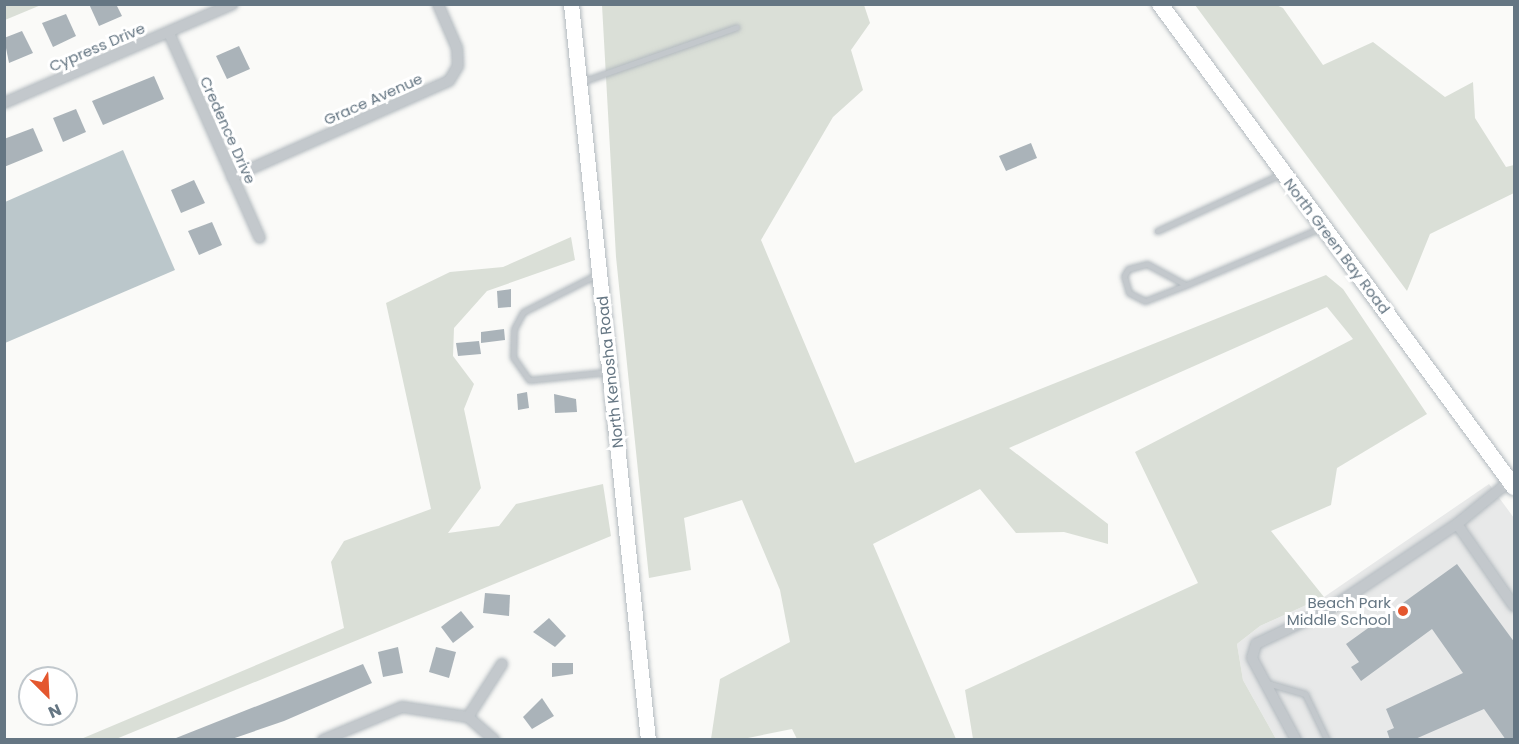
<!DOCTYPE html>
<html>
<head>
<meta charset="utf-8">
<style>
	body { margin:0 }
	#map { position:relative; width:1519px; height:744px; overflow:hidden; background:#fafaf8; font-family:Poppins,sans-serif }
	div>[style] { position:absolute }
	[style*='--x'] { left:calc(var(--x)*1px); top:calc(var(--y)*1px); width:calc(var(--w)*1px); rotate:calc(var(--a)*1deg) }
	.built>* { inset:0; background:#e8e9e9 }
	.green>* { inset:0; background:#dadfd7 }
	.water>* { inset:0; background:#bbc7cb }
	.building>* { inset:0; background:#aab3b9 }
	.roads { filter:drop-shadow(0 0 2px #b3babf) drop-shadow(0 0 2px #b3babf) }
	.lane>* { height:5px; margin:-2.5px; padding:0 2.5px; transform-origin:2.5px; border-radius:2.5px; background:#c3c8cc }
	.street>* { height:10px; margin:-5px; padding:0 5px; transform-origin:5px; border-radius:5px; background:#c3c8cc }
	.secondary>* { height:15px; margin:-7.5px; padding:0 7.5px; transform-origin:7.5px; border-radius:7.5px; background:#fff }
	.primary>* { height:16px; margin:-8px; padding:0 8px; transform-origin:8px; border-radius:8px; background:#fff }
	.dots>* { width:16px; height:16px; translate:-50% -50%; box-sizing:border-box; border:3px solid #fff; border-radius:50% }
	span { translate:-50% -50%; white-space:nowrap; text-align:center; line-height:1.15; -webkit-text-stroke:6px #fff; paint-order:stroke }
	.street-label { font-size:15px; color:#657683 }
	.poi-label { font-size:15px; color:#657683 }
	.right { translate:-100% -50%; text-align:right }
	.frame { position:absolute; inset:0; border:6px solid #657683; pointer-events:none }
	.north { position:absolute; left:18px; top:666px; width:60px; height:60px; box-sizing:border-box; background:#fff; border:2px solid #c1c8cd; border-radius:50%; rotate:156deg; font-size:16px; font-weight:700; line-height:24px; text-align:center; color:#657683 }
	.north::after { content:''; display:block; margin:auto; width:21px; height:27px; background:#e4572e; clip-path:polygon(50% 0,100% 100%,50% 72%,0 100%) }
</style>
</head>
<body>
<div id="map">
	<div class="built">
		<div style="clip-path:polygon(1489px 484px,1514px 518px,1514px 739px,1276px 739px,1243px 680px,1237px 644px,1260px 626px,1324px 597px)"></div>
	</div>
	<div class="green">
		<div style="clip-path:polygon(5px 4px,41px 4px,41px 5px,5px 20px)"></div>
		<div style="clip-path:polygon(1274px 4px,1283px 8px,1323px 65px,1373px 42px,1445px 97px,1473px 82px,1475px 118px,1506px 167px,1514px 165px,1514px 193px,1430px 234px,1407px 291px,1195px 5px)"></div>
		<div style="clip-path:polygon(602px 5px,864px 5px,870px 23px,851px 50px,863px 90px,833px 117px,761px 240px,855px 463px,1326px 275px,1343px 289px,1427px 414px,1337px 468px,1331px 505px,1271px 531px,1324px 597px,1260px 626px,1237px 644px,1243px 680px,1276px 739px,973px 739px,965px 690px,1198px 583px,1135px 452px,1353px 339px,1327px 307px,1009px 448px,1108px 524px,1108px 544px,1064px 532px,1016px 533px,980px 489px,873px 544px,956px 739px,797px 739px,792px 729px,743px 739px,711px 739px,720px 679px,790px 642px,780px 590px,742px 500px,684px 518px,691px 570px,649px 578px,616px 257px)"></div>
		<div style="clip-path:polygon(571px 237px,575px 260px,487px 291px,454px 328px,453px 356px,474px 384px,464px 409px,481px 488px,448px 533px,499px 526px,516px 504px,603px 484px,611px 536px,116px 739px,81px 739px,344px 628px,331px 562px,344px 541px,431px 509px,386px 303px,450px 272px,503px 267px)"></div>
	</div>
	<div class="water">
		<div style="clip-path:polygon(123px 150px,175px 270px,5px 343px,5px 202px)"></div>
	</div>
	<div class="building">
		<div style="clip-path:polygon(89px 4px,116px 4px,122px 16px,99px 26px)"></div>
		<div style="clip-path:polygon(66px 14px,76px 36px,53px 47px,42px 23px)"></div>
		<div style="clip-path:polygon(22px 31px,33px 53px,9px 63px,4px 38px)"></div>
		<div style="clip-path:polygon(239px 46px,250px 69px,227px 79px,216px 56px)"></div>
		<div style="clip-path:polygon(154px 76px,164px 99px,103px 125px,92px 101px)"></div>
		<div style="clip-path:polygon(76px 109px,86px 132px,63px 142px,53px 118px)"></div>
		<div style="clip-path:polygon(33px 128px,43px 151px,4px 167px,4px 139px)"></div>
		<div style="clip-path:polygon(1031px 143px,1037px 158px,1006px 171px,999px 156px)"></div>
		<div style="clip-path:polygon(194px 180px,205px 203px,181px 213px,171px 190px)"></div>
		<div style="clip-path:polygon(212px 222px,222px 245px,199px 255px,188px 231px)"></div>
		<div style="clip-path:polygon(511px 289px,511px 307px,498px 308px,497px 291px)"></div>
		<div style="clip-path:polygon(504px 329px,505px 340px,481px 343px,481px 332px)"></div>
		<div style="clip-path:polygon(479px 341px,481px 354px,458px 356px,456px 343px)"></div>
		<div style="clip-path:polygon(527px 392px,529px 408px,518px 410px,517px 394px)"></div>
		<div style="clip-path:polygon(554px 394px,576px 399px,577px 412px,555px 413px)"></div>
		<div style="clip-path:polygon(1457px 564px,1515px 643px,1515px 740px,1506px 740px,1484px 709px,1413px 740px,1390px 740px,1387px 731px,1394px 728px,1386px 709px,1463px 673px,1432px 629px,1361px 681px,1351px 667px,1359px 662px,1346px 644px)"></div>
		<div style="clip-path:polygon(485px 593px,510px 595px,509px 616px,483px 613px)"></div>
		<div style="clip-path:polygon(461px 611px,474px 627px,453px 643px,441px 627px)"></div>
		<div style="clip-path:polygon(549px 618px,566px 636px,555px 647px,533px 632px)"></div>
		<div style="clip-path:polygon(398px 647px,403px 673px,383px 677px,378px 652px)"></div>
		<div style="clip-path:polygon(436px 647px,456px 652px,449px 678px,429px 672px)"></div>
		<div style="clip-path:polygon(552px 663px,573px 663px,573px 674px,552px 677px)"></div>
		<div style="clip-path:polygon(363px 664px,372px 683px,284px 721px,229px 740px,171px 740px)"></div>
		<div style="clip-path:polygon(542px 698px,554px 716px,532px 729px,523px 717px)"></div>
	</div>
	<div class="roads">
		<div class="lane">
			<div style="--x:581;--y:82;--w:165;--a:-19.4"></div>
			<div style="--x:1157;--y:231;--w:136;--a:-24.7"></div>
			<div style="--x:598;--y:274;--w:84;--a:153.1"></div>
			<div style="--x:523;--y:312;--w:19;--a:118"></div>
			<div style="--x:514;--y:329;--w:28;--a:92"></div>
			<div style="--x:513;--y:357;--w:28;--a:55"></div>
			<div style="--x:529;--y:380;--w:78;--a:-5.9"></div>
			<div style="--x:1186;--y:285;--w:44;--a:158.7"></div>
			<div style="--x:1145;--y:301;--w:18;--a:-153"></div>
			<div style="--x:1129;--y:293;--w:18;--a:-106"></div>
			<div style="--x:1124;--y:276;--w:8;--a:-60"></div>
			<div style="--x:1128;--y:269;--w:20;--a:-15"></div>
			<div style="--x:1147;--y:264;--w:44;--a:28.3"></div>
			<div style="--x:1186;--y:285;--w:146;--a:-23"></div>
			<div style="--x:1267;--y:683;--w:40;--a:16"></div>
			<div style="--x:1305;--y:694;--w:51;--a:64.4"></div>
		</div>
		<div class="street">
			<div style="--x:169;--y:33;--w:224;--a:66.1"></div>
			<div style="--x:4;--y:103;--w:249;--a:-23.4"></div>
			<div style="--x:232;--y:177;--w:237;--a:-23.9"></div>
			<div style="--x:449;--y:81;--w:17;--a:-59"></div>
			<div style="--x:458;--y:66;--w:18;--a:-93"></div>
			<div style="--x:457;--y:48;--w:48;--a:-113.4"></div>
			<div style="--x:1457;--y:524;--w:100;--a:55.2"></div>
			<div style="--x:468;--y:717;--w:63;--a:-57.3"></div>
			<div style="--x:323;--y:740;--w:86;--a:-22.7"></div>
			<div style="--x:402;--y:707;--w:67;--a:8.6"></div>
			<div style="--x:468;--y:717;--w:35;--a:41"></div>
			<div style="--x:1296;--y:740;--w:93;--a:-118.2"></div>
			<div style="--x:1252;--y:658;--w:15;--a:-74"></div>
			<div style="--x:1256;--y:644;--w:83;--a:-25.6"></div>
			<div style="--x:1331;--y:608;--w:151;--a:-33.7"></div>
			<div style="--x:1457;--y:524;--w:68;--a:-39.1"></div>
		</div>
		<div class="secondary">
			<div style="--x:571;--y:4;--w:740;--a:84.03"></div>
		</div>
		<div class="primary">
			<div style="--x:1160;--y:4;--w:599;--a:53.76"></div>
		</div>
	</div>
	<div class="dots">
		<div style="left:1403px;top:611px;background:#e4572e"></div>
	</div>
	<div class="street-label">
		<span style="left:97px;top:47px;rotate:-23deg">Cypress Drive</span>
		<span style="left:373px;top:99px;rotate:-24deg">Grace Avenue</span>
		<span style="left:228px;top:130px;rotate:66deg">Credence Drive</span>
		<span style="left:1337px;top:246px;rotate:53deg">North Green Bay Road</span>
		<span style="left:610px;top:372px;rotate:-96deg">North Kenosha Road</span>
	</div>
	<div class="poi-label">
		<span class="right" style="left:1391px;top:611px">Beach Park<br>Middle School</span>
	</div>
	<div class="frame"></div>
	<div class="north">N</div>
</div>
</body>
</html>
